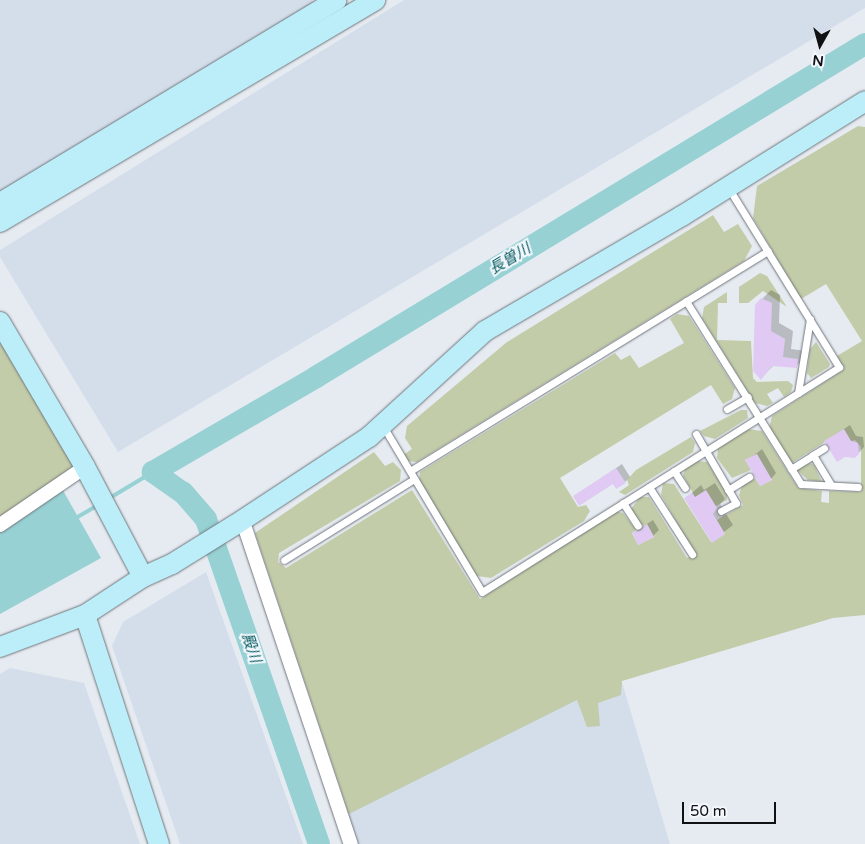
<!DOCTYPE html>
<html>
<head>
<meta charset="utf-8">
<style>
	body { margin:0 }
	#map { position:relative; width:865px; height:844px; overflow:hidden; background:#e6ebf2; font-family:"Varela Round","Noto Sans JP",sans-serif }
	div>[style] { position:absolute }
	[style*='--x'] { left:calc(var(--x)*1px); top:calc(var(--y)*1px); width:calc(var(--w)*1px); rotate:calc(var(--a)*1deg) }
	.built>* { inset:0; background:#d4deeb }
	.green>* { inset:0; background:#c2cca8 }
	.water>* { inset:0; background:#97d1d3 }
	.shadow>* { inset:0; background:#0003 }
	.stream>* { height:4px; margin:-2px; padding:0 2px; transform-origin:2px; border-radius:2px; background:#97d1d3 }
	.river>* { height:22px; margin:-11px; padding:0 11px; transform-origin:11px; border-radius:11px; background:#97d1d3 }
	.building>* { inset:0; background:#e0caf3 }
	.roads { filter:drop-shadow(0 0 1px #70757b) drop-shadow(0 0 1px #70757b) }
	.lane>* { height:7px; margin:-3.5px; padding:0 3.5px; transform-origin:3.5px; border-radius:3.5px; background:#fff }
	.street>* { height:14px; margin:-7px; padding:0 7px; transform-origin:7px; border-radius:7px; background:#fff }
	.secondary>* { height:20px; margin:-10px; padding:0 10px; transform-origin:10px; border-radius:10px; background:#bbeef8 }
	span { translate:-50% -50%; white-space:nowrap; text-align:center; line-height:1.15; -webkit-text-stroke:4px #f4f8fe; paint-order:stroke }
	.water-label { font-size:15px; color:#025a5d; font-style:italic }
	.north { position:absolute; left:795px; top:20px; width:50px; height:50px; -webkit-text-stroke:4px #f4f8fe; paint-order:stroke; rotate:187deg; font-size:14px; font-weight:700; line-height:20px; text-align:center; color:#0f1113 }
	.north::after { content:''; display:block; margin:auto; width:18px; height:22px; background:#0f1113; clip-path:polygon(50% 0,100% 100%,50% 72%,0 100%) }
	.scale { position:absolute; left:682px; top:802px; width:94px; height:22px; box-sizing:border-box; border:2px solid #0f1113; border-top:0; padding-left:6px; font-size:15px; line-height:18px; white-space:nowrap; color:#0f1113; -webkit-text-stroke:4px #f4f8fe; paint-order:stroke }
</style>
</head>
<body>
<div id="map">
	<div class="built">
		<div style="clip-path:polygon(0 0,312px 0,318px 11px,0 203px)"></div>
		<div style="clip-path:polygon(404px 0,865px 0,865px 8px,118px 452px,0 257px,0 250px)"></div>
		<div style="clip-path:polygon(206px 572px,303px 844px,180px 844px,112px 646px,123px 622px)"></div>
		<div style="clip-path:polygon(10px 668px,84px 683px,140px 844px,0 844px,0 674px)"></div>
		<div style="clip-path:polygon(622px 682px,670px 844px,358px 844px,340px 787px)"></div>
	</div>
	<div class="green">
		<div style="clip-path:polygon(858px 126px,865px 127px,865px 615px,833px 618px,622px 681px,621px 695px,598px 703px,600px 726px,587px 727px,577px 700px,349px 814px,255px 533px,374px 452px,385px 466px,393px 462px,401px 470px,400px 481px,279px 553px,278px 562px,286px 568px,412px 490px,480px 599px,616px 511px,623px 513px,636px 530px,632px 533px,638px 545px,654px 537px,647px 524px,643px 526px,631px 509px,640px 497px,649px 497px,687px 558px,695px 554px,661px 495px,663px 483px,674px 484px,711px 542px,725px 534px,717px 520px,743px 505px,739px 495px,742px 486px,755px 478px,760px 486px,772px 480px,757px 454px,745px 460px,751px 470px,732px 478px,717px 458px,718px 449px,747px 429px,762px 431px,798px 488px,822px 491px,821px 502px,829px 503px,829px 491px,861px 492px,861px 447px,855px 440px,851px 441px,844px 430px,790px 464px,769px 429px,772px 416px,842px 371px,844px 368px,837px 356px,862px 341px,826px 284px,801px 299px,753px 218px,757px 186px)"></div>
		<div style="clip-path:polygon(713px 215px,724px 232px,738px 224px,752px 246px,744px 261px,417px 462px,406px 461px,403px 455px,412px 449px,405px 438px,407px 426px,507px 342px)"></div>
		<div style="clip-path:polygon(760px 273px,767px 276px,787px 307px,763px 291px,748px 303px,739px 303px,739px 287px)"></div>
		<div style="clip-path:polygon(727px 292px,727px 303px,718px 303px,717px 340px,751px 341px,753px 378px,757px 382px,788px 381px,793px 385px,791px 392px,784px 397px,778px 388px,767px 394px,773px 403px,767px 406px,755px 403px,702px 318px,704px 307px)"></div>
		<div style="clip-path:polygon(677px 314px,689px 316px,735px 388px,732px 399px,723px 404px,711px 385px,560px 478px,578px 507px,586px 505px,590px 511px,584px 521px,491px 578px,477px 576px,419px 482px,420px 472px,615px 353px,621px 360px,630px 355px,639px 368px,684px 343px,670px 319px)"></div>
		<div style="clip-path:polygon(0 322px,85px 467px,0 525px)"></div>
		<div style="clip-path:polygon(816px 342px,830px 364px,829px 367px,811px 378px,807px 373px,810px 349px)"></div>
		<div style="clip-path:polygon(741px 410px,747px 410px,748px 418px,715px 439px,704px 436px,700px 431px)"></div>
		<div style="clip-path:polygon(691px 437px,695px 443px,693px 452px,625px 495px,619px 492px,629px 485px,627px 480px,636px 470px)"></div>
		<div style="clip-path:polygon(697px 461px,707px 462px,727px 493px,727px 500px,716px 506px,695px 497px,683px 475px,685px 469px)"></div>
		<div style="clip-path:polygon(810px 463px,814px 465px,822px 482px,808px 480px,796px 469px)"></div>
	</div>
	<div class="water">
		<div style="clip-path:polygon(60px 485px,101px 558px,0 614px,0 525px)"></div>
	</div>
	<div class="shadow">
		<div style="clip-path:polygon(771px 290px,780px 295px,779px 323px,793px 331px,791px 349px,806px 351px,805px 358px,796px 366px,774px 365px,761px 378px,757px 305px,763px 298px,777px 307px,763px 298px)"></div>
		<div style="clip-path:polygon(850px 425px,856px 436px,863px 437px,864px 447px,855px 457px,826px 441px)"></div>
		<div style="clip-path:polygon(762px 449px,776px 473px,771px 479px,747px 461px)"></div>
		<div style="clip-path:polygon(622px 464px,630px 477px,625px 482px,614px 483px,575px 496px)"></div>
		<div style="clip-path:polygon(715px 483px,725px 499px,720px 504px,733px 525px,712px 541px,686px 498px,701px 485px,704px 490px)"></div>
		<div style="clip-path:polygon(653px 520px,659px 530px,653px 536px,633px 533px)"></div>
	</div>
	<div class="stream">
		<div style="--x:108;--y:499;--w:52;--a:-31"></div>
		<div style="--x:74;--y:519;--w:28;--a:-30"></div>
	</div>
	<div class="river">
		<div style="--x:319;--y:844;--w:344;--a:-109.2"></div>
		<div style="--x:206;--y:519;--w:35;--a:-131"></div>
		<div style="--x:183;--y:493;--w:37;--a:-145"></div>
		<div style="--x:153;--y:472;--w:189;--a:-30.2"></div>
		<div style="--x:316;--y:377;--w:642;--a:-31.24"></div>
	</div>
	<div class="building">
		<div style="clip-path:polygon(761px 298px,772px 303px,771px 331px,785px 339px,783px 357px,798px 359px,797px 368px,772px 366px,761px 380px,753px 371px,755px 305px)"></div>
		<div style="clip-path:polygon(844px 429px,851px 441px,858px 443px,859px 454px,855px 458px,845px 457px,837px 462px,824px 441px)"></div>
		<div style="clip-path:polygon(757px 454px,772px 480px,760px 486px,745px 460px)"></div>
		<div style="clip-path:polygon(616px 468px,626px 483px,616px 489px,613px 484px,579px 506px,573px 496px)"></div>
		<div style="clip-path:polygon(706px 490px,717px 508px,713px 514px,725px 534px,712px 543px,684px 498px,692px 493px,695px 497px)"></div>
		<div style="clip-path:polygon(647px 524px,654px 537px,638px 545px,632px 532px,640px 531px)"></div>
	</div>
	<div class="roads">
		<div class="lane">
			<div style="--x:686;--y:301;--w:216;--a:57.9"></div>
			<div style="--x:801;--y:484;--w:57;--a:3"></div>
			<div style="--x:798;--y:393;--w:75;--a:-80.8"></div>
			<div style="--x:727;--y:409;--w:24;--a:-30"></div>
			<div style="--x:383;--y:426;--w:193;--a:59.2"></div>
			<div style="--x:482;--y:592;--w:422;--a:-32.2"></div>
			<div style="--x:839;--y:367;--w:209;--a:-121.7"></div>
			<div style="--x:696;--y:434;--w:80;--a:59.9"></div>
			<div style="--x:736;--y:503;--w:17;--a:152"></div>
			<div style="--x:813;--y:455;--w:13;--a:-32"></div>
			<div style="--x:791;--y:469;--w:26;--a:-32"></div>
			<div style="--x:813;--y:455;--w:35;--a:59"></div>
			<div style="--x:410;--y:471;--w:420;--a:-31.6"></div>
			<div style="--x:674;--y:471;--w:20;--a:57"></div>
			<div style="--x:649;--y:487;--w:80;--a:57.3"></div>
			<div style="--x:728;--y:490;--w:25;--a:-32"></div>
			<div style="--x:623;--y:503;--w:27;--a:57"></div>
			<div style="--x:284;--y:560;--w:153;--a:-31.9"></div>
		</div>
		<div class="street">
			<div style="--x:242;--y:519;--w:343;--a:71.5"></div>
			<div style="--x:0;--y:525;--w:103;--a:-34.3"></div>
		</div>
		<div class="secondary">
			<div style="--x:0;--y:203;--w:393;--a:-31.1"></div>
			<div style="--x:0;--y:222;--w:436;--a:-30.6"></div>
			<div style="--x:0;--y:322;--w:168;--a:59.6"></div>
			<div style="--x:85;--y:467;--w:124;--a:62.2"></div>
			<div style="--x:85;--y:615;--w:241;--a:72.1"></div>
			<div style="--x:0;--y:647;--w:91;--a:-20.6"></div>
			<div style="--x:85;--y:615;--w:69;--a:-33.2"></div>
			<div style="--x:143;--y:577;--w:32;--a:-24"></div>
			<div style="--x:172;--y:564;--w:74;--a:-31.8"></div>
			<div style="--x:235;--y:525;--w:160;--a:-33.3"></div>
			<div style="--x:369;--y:437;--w:157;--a:-42.4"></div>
			<div style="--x:485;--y:331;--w:228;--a:-30.3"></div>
			<div style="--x:682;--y:216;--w:216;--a:-32.1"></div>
		</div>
	</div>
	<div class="water-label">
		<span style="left:510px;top:259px;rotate:-31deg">長曽川</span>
		<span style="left:251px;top:648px;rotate:71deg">殿川</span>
	</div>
	<div class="north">N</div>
	<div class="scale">50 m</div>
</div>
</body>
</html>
